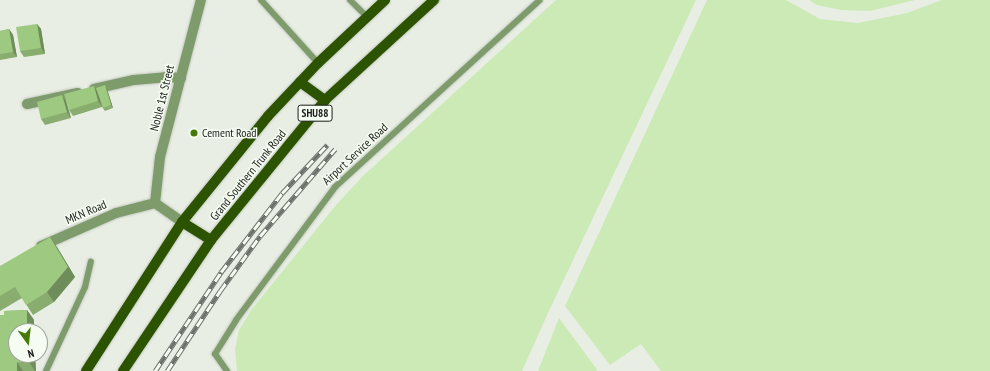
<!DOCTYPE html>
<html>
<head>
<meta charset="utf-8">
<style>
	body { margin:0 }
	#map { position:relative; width:990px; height:371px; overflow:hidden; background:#e8eee4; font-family:"PT Sans Narrow",sans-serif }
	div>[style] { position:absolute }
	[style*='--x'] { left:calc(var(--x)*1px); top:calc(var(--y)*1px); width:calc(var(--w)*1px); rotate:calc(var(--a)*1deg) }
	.green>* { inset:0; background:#cbeab6 }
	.roads { filter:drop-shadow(0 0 1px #c3c8bf) drop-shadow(0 0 1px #c3c8bf) }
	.service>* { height:6px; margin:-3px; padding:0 3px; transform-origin:3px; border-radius:3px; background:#7e9b6b }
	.minor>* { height:10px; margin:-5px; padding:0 5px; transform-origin:5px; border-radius:5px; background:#7e9b6b }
	.tertiary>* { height:10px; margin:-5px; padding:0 5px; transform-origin:5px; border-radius:5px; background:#7e9b6b }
	.primary>* { height:10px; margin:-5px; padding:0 5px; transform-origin:5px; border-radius:5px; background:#2c5300 }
	.rail>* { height:4.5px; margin-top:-2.25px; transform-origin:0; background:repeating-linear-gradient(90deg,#f5fcf1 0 9px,#6d706b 0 18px); box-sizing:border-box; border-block:1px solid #6d706b }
	.wall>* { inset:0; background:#88ad6f }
	.shaded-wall>* { inset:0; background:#6f8d5a }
	.building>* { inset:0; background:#9ec981 }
	.dots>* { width:11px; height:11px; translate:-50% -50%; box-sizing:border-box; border:2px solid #f5fcf1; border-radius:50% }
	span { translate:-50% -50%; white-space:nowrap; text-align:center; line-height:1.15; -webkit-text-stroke:3px #f5fcf1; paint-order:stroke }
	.shield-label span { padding:1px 3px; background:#f5fcf1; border:1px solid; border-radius:3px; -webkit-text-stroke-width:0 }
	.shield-label { font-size:11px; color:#1a1c19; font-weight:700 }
	.street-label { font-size:12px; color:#1a1c19 }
	.poi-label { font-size:12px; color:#1a1c19 }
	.left { translate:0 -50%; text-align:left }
	.north { position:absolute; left:8px; top:323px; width:40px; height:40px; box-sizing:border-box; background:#f5fcf1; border:1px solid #9da29b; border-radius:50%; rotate:165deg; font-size:11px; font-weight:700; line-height:16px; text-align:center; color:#1a1c19 }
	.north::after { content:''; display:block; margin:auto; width:14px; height:18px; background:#457a08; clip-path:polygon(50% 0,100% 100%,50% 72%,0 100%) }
</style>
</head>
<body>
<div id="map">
	<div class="green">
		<div style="clip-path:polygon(556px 0,696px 0,548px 313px,522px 371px,237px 371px,235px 349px,239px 330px,252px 309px,336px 205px,363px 176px)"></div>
		<div style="clip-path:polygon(707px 0,786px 0,820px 19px,858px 23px,907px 13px,942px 0,990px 0,990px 371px,661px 371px,641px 344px,610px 365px,565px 306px)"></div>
		<div style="clip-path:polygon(809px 0,915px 0,870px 11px,841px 10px,817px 5px)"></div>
		<div style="clip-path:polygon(559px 318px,598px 371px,538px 371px)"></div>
	</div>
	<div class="roads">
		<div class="service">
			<div style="--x:261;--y:0;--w:85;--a:47.9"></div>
			<div style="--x:350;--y:0;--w:24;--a:45"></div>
			<div style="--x:46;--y:371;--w:93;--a:-65.1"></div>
			<div style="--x:85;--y:287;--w:26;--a:-77"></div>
			<div style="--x:227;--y:371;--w:21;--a:-125"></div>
			<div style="--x:215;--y:354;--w:40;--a:-58"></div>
			<div style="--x:236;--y:320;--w:166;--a:-53.3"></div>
			<div style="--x:335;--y:187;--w:277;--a:-42.4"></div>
		</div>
		<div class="minor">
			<div style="--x:94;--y:89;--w:41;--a:-12.7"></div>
			<div style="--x:134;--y:80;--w:32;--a:-5"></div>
			<div style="--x:166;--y:77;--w:15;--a:4"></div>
			<div style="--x:27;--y:104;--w:52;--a:-12.2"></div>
		</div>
		<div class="tertiary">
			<div style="--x:155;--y:203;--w:46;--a:-83.8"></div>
			<div style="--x:160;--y:157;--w:162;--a:-75.4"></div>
			<div style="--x:41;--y:246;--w:82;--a:-23.7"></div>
			<div style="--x:116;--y:213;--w:40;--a:-14.4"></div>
			<div style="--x:155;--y:203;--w:33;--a:35"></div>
		</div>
		<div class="primary">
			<div style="--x:300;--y:82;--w:31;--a:36"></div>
			<div style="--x:182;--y:222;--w:34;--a:32"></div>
			<div style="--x:86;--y:371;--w:177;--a:-57.2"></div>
			<div style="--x:182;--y:222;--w:136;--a:-50.9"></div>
			<div style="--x:268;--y:116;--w:73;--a:-46.7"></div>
			<div style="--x:318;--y:63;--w:92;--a:-43.2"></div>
			<div style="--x:123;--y:371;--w:158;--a:-56.1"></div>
			<div style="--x:211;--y:240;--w:181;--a:-50.8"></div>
			<div style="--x:325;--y:100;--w:148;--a:-42.5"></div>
		</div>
	</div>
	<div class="rail">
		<div style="--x:155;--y:371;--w:119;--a:-56.3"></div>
		<div style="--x:221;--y:272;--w:100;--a:-52.3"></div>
		<div style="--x:282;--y:193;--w:66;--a:-46.8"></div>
		<div style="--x:167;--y:371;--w:96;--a:-56.5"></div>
		<div style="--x:220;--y:291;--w:68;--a:-54"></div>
		<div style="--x:260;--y:236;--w:115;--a:-49.2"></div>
	</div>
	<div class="wall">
		<div style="clip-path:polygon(37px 24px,41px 29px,45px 54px,24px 57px,20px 51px)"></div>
		<div style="clip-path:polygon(9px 29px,13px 35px,17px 57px,0 60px,0 31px)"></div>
		<div style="clip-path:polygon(105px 85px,107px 89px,113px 108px,105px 111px,102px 107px,73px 116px,69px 110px,94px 86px,97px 90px)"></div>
		<div style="clip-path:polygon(62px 95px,66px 101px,71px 118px,45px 125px,41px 119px)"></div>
		<div style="clip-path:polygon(57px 247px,75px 277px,54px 302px,33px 315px,22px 298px,0 311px,0 266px)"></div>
		<div style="clip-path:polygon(27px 310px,34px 320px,34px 331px,16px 331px,16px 355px,35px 355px,36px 371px,0 371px,0 315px,4px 315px,4px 311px)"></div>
	</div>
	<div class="shaded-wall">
		<div style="clip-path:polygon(37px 24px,41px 29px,45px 54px,41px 48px)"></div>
		<div style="clip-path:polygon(9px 29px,13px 35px,17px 57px,13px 52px)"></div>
		<div style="clip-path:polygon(105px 85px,107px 89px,113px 108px,111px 105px)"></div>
		<div style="clip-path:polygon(94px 86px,98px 92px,103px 107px,98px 101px)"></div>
		<div style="clip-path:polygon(62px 95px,66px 101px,71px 118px,67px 112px)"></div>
		<div style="clip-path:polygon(50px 237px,57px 247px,75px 277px,54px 302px,47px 292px)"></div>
		<div style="clip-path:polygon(27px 310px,34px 320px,34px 331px,27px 331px)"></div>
		<div style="clip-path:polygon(28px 355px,35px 355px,36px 371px,35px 371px,29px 362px)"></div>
		<div style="clip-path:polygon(17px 362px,23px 371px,17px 371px)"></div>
	</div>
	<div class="building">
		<div style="clip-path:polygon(37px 24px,41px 48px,20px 51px,16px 27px)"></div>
		<div style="clip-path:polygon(9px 29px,13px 52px,0 54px,0 31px)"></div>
		<div style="clip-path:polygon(105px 85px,111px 105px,103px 108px,96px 88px)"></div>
		<div style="clip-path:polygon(94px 86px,98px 101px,69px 110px,64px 94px)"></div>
		<div style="clip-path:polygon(62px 95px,67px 112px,41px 119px,37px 102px)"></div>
		<div style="clip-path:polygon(50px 237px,68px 267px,47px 292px,26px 305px,15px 287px,0 296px,0 266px)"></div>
		<div style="clip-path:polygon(27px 310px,27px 331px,16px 331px,16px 355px,28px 355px,29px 362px,17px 362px,17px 371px,0 371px,0 315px,4px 315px,4px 311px)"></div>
	</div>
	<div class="dots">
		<div style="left:194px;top:133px;background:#457a08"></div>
	</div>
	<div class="shield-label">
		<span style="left:315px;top:113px">SHU88</span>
	</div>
	<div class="street-label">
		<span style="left:162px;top:98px;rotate:-76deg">Noble 1st Street</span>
		<span style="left:355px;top:154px;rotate:-43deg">Airport Service Road</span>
		<span style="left:248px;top:175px;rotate:-51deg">Grand Southern Trunk Road</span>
		<span style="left:86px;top:212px;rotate:-23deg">MKN Road</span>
	</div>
	<div class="poi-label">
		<span class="left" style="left:202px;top:133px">Cement Road</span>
	</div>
	<div class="north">N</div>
</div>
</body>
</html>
